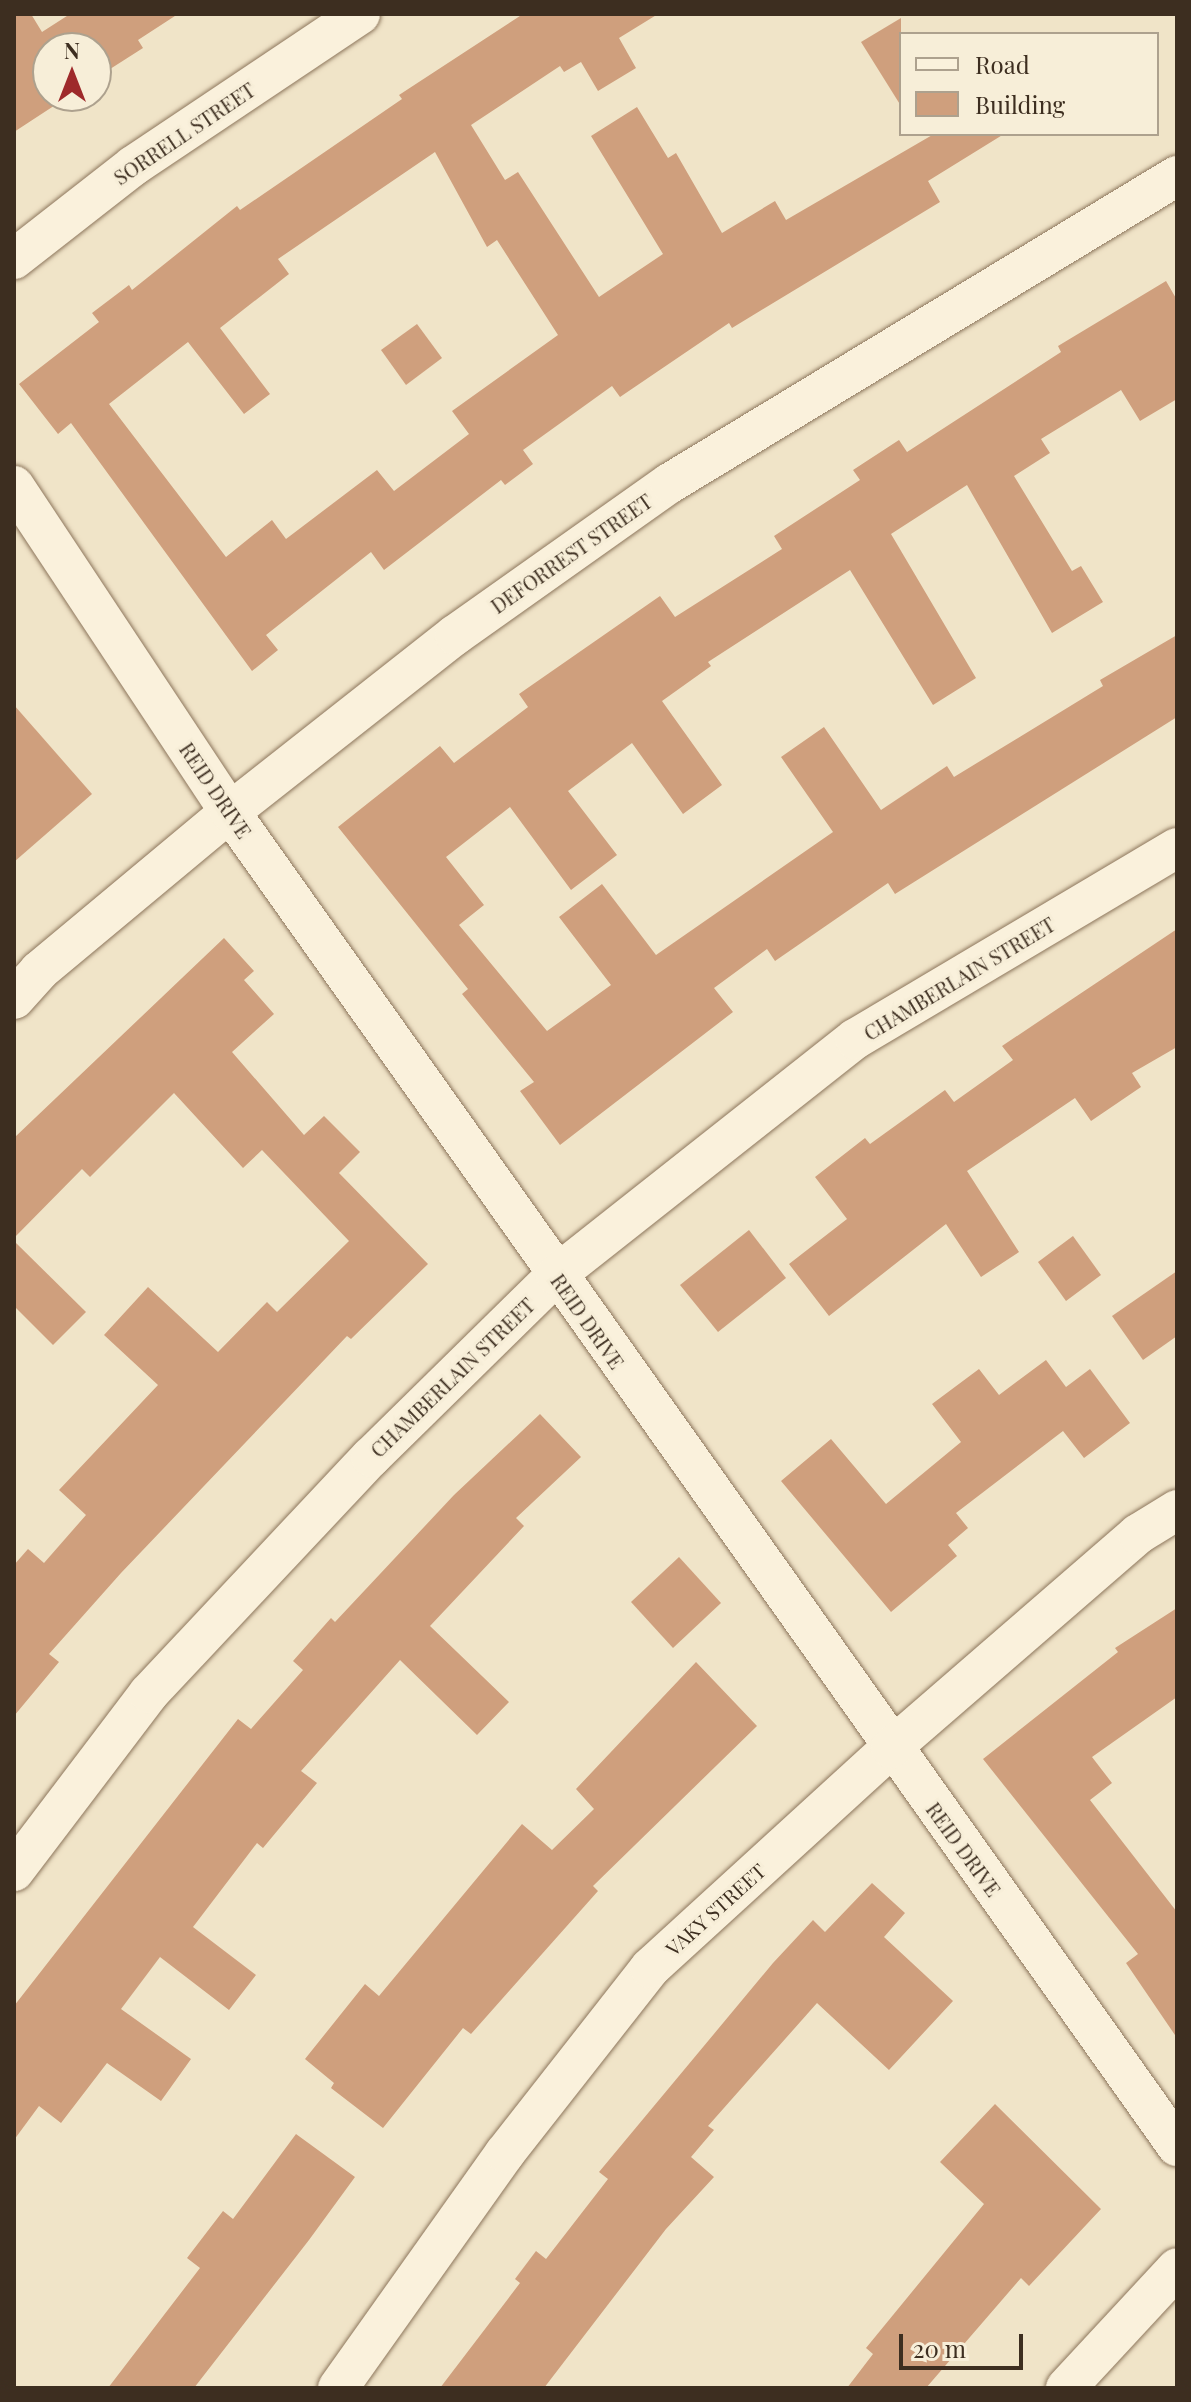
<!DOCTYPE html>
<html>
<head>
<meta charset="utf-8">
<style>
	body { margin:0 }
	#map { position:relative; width:1191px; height:2402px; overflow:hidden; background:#f0e4c8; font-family:"Playfair Display",serif }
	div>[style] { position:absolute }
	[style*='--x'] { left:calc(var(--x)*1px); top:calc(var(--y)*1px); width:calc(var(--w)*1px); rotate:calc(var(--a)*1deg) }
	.building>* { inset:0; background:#cf9f7d }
	.roads { filter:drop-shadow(0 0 2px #8d765c) drop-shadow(0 0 2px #8d765c) }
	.minor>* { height:40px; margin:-20px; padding:0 20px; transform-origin:20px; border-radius:20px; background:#faf1dc }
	span { translate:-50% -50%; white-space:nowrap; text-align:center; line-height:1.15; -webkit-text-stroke:6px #f7eed8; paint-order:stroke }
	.street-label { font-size:20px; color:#3d2e20 }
	.frame { position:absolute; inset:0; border:16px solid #3d2e20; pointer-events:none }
	.legend { position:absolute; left:899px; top:32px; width:260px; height:104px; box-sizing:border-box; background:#f7eed8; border:2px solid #ada18e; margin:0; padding:10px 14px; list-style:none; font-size:24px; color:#3d2e20 }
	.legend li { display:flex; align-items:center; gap:16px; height:40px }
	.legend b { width:40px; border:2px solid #ada18e }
	.north { position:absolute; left:32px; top:32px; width:80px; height:80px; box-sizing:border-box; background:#f7eed8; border:2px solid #ada18e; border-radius:50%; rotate:0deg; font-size:22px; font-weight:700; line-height:32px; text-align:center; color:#3d2e20 }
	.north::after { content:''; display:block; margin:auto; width:28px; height:36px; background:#9e2a2b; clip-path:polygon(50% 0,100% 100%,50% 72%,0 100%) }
	.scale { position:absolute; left:899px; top:2334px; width:124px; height:36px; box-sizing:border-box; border:4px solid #3d2e20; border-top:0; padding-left:10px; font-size:24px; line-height:28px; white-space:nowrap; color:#3d2e20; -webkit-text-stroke:6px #f7eed8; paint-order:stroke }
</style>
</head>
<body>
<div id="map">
	<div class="building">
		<div style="clip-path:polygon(14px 14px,31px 14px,42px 32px,70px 14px,178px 14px,138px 40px,143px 48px,96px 78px,96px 48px,48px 48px,48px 96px,69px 96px,14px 132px)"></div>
		<div style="clip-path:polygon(evenodd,523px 14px,658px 14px,619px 38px,636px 68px,598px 91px,581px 62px,564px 72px,560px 66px,471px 125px,505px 180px,518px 172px,599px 297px,663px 254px,591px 136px,637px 107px,668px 158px,676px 153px,722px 233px,775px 201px,786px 220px,934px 134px,1004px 134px,928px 181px,940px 202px,732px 328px,729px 323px,620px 397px,612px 386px,523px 450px,533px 464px,505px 485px,501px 480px,384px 570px,371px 552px,266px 635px,278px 650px,252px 671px,71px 423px,58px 434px,19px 384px,99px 322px,92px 313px,129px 285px,132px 290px,237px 206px,240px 210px,402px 99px,399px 95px,523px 14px,435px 152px,487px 247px,497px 240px,558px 335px,452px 411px,469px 434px,394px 491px,377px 470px,286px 539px,272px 520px,226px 557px,109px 404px,188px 342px,244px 414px,270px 394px,220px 328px,289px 274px,278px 259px,435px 152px)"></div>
		<div style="clip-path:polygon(901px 18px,901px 106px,861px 42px)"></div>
		<div style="clip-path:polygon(1166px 281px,1177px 300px,1177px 399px,1140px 421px,1121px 390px,1041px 439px,1050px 453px,1014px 476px,1072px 571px,1081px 566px,1103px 602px,1052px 633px,967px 485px,891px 534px,976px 678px,933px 705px,850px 570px,708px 662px,711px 666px,662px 701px,722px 785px,683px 814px,632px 743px,568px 791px,617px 855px,571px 890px,510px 807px,446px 857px,484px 905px,459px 925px,547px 1031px,611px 985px,559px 917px,602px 884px,656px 955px,833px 832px,781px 757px,824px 727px,881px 810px,947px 766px,954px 777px,1103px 686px,1100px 680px,1177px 635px,1177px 717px,895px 894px,888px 883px,775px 961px,767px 949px,714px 988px,733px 1012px,560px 1145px,520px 1091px,534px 1082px,462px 994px,468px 989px,338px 827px,440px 746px,454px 763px,528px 707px,519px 694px,660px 596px,675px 617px,782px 549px,774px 536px,860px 480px,853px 470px,899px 440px,907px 452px,1061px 352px,1058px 346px)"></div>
		<div style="clip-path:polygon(417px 324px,442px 358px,406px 385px,381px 350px)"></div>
		<div style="clip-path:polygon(14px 705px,92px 794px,14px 862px)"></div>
		<div style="clip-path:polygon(1177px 929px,1177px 1047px,1132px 1073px,1141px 1087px,1091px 1121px,1075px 1098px,967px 1171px,1019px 1252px,981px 1277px,946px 1224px,829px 1316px,789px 1264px,847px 1219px,815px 1177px,865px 1138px,870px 1144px,945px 1090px,954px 1102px,1013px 1060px,1002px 1046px)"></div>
		<div style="clip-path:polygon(224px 938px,254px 971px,244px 980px,274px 1014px,232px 1052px,304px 1135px,324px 1116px,360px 1152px,339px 1173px,428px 1264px,351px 1339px,347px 1336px,121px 1573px,49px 1654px,59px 1662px,14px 1716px,14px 1565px,28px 1549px,44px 1563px,86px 1515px,59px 1490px,158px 1385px,104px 1335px,148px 1287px,218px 1352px,267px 1302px,277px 1312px,349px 1241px,262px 1150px,243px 1168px,174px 1093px,90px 1177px,82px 1169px,14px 1238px,14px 1138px)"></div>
		<div style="clip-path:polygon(749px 1230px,786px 1278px,718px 1332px,680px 1285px)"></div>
		<div style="clip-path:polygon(1073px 1236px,1101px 1275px,1066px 1301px,1038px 1262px)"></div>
		<div style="clip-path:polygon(14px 1241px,86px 1312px,53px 1345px,14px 1306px)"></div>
		<div style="clip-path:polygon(1177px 1271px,1177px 1336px,1143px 1360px,1112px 1316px)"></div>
		<div style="clip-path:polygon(1046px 1360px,1066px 1387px,1090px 1369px,1130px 1423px,1084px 1458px,1063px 1431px,956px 1513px,968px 1528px,948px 1545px,957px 1556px,891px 1612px,781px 1481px,831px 1439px,886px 1504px,961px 1442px,932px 1404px,979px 1369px,999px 1395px)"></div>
		<div style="clip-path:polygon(540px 1414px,581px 1457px,516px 1518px,524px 1526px,430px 1626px,509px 1702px,477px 1735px,400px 1660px,301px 1771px,317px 1783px,263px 1848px,257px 1843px,193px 1927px,256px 1975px,229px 2010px,160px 1957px,121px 2009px,191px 2059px,161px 2101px,107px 2063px,61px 2123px,39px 2106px,14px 2140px,14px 2006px,238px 1719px,251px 1729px,303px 1670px,293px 1661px,331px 1618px,335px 1622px,454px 1495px)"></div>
		<div style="clip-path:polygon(679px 1557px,721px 1603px,673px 1648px,631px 1602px)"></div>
		<div style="clip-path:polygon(1177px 1608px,1177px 1697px,1092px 1757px,1112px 1783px,1090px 1800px,1177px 1912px,1177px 2038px,1126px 1963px,1138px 1954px,983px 1759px,1118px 1652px,1115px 1648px)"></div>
		<div style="clip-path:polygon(696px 1662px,757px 1726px,593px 1886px,598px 1891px,471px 2034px,463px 2028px,383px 2128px,331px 2088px,334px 2083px,305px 2059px,365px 1984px,379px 1996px,522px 1824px,552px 1850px,594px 1809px,576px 1789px)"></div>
		<div style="clip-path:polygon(872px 1883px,905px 1913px,884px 1937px,953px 2001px,889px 2070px,817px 2003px,708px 2126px,714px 2130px,691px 2157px,714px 2177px,666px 2229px,544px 2388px,440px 2388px,520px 2283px,515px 2279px,536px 2251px,546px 2259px,608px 2179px,599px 2172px,773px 1963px,813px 1920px,825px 1932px)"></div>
		<div style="clip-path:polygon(995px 2104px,1101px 2209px,1029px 2286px,1021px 2278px,926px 2388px,847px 2388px,873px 2354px,866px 2348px,984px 2204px,940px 2162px)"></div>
		<div style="clip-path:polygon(296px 2134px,355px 2177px,309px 2240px,194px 2388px,108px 2388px,200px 2268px,187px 2258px,223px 2211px,233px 2219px)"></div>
	</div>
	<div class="roads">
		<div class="minor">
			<div style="--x:14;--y:259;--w:151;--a:-38"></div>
			<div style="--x:133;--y:166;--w:273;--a:-33.8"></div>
			<div style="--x:14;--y:486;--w:391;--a:56.5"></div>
			<div style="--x:230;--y:812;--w:1636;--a:54.63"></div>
			<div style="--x:14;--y:999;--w:38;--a:-48"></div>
			<div style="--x:39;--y:971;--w:249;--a:-39.8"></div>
			<div style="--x:230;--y:812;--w:286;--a:-38.2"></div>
			<div style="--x:455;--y:635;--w:263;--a:-35.3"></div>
			<div style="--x:670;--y:483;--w:593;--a:-31.2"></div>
			<div style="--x:14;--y:1871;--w:223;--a:-52.8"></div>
			<div style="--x:149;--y:1693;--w:324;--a:-46.8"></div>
			<div style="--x:371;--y:1457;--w:260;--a:-44.5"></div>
			<div style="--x:556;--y:1275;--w:381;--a:-38.3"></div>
			<div style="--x:855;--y:1039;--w:374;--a:-30.7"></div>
			<div style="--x:338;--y:2388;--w:288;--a:-54.6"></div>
			<div style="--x:505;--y:2153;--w:235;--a:-51.9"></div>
			<div style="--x:650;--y:1968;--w:326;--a:-42.4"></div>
			<div style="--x:891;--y:1748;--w:327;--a:-40.9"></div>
			<div style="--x:1138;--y:1534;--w:46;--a:-31.6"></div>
			<div style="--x:1066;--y:2388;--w:163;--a:-47.2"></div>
		</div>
	</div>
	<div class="street-label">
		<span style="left:184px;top:133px;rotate:-34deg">SORRELL STREET</span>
		<span style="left:571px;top:553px;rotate:-35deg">DEFORREST STREET</span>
		<span style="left:216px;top:790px;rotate:56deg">REID DRIVE</span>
		<span style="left:959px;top:978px;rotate:-31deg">CHAMBERLAIN STREET</span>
		<span style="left:588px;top:1321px;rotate:55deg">REID DRIVE</span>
		<span style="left:452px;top:1377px;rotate:-44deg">CHAMBERLAIN STREET</span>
		<span style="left:964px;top:1849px;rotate:54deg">REID DRIVE</span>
		<span style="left:715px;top:1909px;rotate:-42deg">VAKY STREET</span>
	</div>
	<div class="frame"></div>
	<ul class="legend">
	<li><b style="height:10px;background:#faf1dc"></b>Road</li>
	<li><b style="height:22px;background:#cf9f7d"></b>Building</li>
	</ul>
	<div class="north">N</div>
	<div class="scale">20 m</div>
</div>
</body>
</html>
